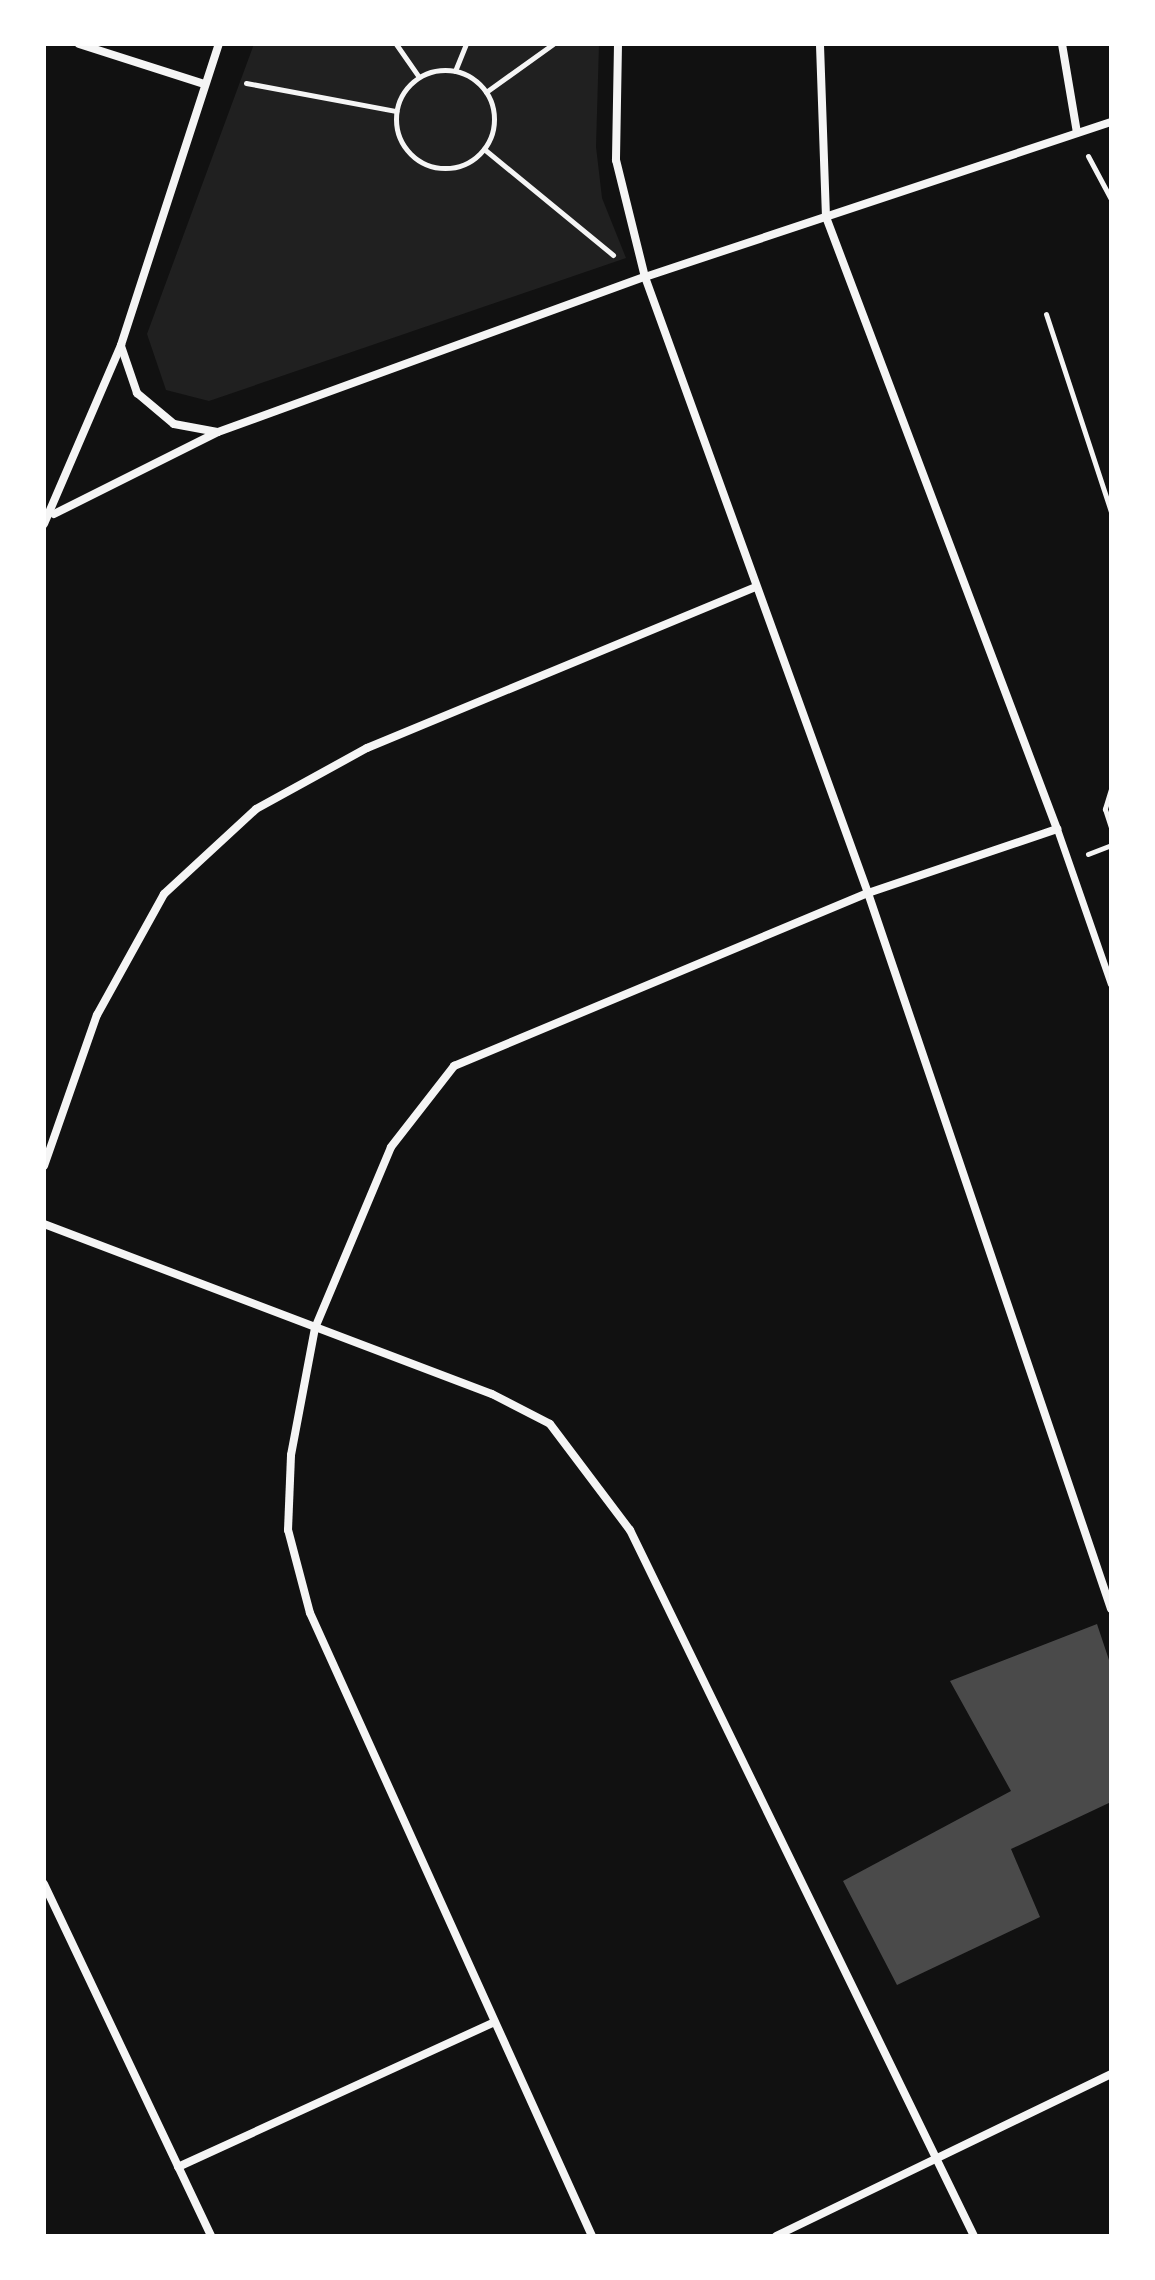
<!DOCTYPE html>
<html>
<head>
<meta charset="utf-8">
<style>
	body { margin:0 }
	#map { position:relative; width:1155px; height:2280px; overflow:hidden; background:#111; font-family:"Public Sans",sans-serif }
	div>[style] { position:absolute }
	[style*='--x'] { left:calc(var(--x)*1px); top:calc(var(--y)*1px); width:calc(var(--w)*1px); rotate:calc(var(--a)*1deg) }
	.green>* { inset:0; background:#202020 }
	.building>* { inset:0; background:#4a4a4a }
	.path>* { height:5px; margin:-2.5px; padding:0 2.5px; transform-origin:2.5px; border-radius:2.5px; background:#f5f5f5 }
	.path>.ring { margin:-2.5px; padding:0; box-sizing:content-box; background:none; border:5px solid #f5f5f5; border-radius:50% }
	.pedestrian>* { height:7px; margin:-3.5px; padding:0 3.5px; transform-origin:3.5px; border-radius:3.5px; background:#f5f5f5 }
	.minor>* { height:8px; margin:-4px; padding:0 4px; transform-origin:4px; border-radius:4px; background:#f5f5f5 }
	span { translate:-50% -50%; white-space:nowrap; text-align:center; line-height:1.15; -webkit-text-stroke:8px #fff; paint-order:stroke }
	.frame { position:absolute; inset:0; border:46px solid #fff; pointer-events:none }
</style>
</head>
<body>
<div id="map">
	<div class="green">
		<div style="clip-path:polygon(254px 44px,599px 44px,596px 147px,602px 198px,626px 258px,209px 401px,166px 390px,147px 334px)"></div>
	</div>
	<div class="building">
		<div style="clip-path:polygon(1097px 1624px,1111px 1666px,1111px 1802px,1011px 1849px,1040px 1917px,897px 1985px,843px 1881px,1011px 1791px,950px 1681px)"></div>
	</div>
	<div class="path">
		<div style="--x:396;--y:44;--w:40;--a:55.1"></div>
		<div class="ring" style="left:396px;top:70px;width:93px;height:93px"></div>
		<div style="--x:455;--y:71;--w:29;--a:-68"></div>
		<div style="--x:246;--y:83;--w:153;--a:10.6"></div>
		<div style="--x:486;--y:92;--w:82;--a:-35.6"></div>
		<div style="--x:484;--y:149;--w:167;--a:39.4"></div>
		<div style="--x:1088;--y:156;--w:49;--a:61.9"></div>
		<div style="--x:1046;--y:314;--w:208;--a:71.8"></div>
		<div style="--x:1111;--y:789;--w:21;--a:107"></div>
		<div style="--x:1105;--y:809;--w:20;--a:72"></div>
		<div style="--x:1088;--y:854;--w:25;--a:-21"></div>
	</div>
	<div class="pedestrian">
		<div style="--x:1057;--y:829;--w:164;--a:70.8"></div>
	</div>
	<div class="minor">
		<div style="--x:79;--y:44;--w:131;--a:17.7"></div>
		<div style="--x:618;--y:44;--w:116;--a:91"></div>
		<div style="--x:616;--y:160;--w:121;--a:76.1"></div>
		<div style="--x:645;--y:277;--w:655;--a:70.1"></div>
		<div style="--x:868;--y:893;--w:756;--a:71.25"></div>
		<div style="--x:1062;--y:44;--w:90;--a:80.4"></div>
		<div style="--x:121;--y:346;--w:50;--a:71.2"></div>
		<div style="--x:137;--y:393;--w:48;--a:40"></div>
		<div style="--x:174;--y:424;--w:44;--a:10.5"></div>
		<div style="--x:54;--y:514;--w:183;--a:-26.6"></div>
		<div style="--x:218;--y:432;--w:454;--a:-20"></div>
		<div style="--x:645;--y:277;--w:491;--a:-18.4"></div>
		<div style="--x:44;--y:524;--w:195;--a:-66.7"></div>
		<div style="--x:121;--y:345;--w:317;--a:-72"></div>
		<div style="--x:44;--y:1166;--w:160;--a:-70.7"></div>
		<div style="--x:97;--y:1015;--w:138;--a:-61"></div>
		<div style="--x:164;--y:894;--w:125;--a:-42.7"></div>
		<div style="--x:256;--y:809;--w:127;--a:-28.8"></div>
		<div style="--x:367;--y:748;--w:419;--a:-22.5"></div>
		<div style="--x:44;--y:1224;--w:479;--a:20.8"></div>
		<div style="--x:492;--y:1394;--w:65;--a:27.3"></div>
		<div style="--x:550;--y:1424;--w:133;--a:53"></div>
		<div style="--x:630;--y:1530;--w:785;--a:64.02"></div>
		<div style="--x:44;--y:1884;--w:390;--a:64.6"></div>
		<div style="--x:178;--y:2167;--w:348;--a:-24.6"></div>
		<div style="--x:592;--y:2236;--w:684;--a:-114.35"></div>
		<div style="--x:310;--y:1613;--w:86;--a:-104.8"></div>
		<div style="--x:288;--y:1530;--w:75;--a:-87.7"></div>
		<div style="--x:291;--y:1455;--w:129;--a:-79.3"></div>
		<div style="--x:315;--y:1328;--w:196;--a:-67.2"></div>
		<div style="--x:391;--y:1147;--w:103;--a:-52.1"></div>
		<div style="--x:454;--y:1066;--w:449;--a:-22.7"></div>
		<div style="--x:868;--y:893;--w:200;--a:-18.7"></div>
		<div style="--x:1057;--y:829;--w:654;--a:-110.68"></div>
		<div style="--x:826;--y:217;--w:173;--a:-92"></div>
		<div style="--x:776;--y:2236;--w:372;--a:-25.8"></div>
	</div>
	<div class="frame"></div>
</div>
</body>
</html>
